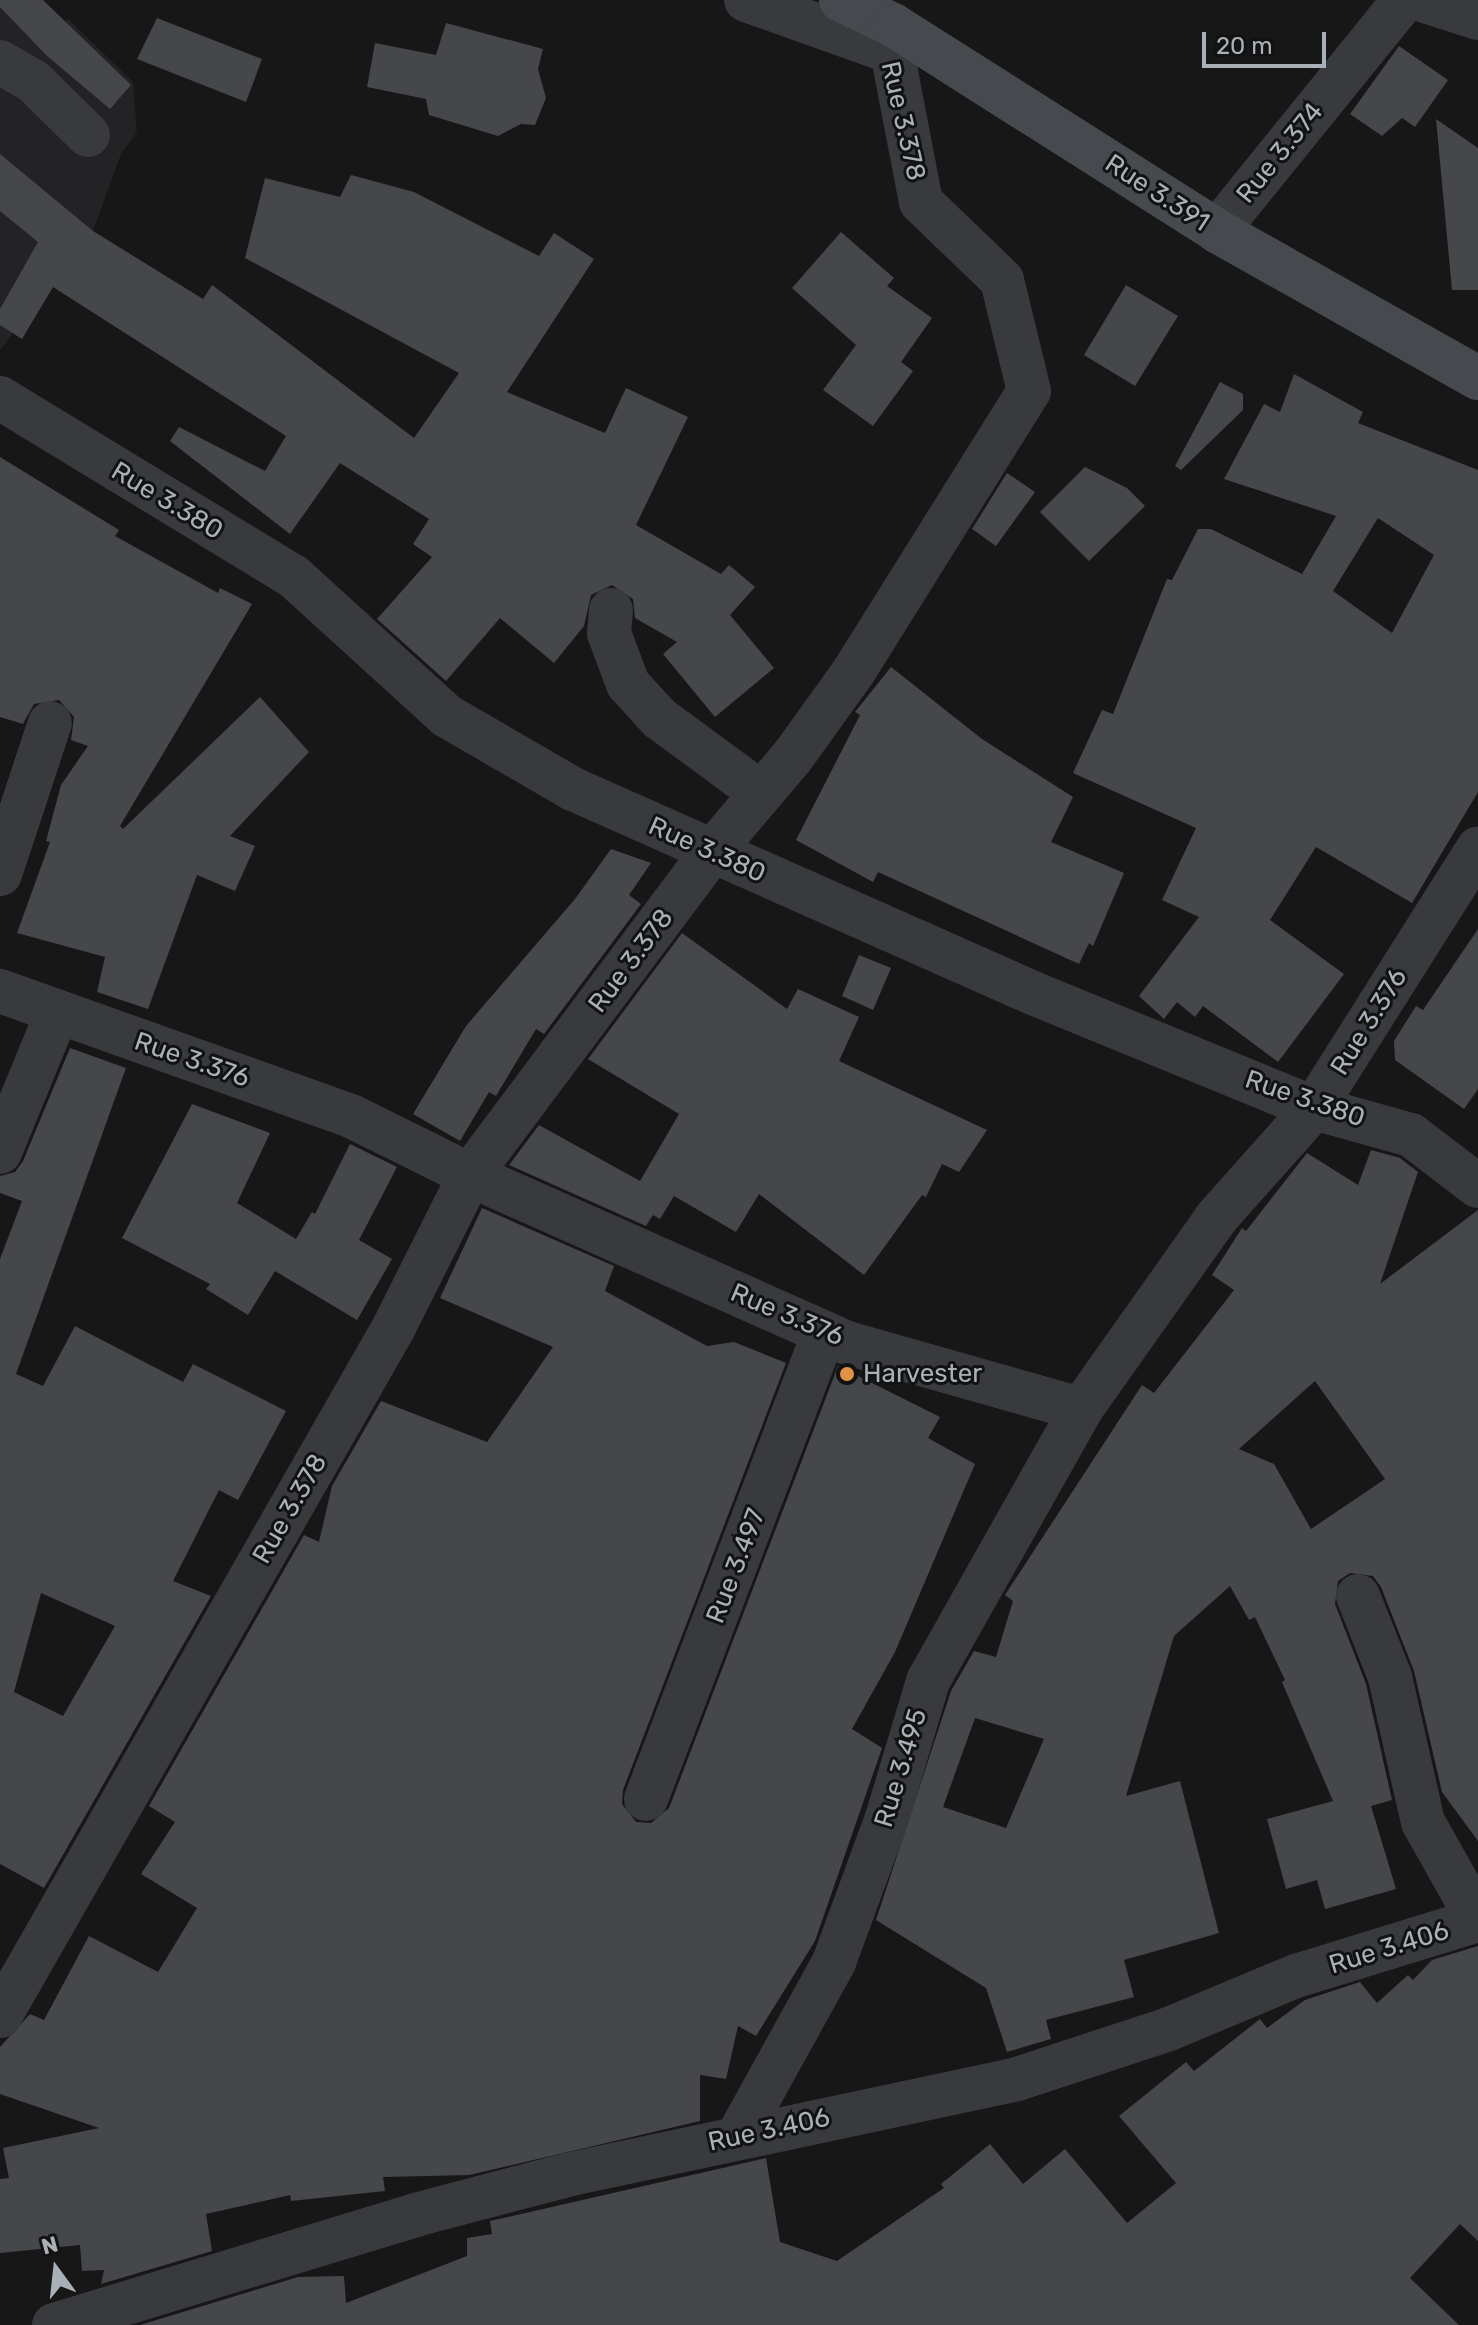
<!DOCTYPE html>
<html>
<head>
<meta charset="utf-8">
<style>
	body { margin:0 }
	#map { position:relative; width:1478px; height:2325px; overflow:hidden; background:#171718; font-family:Rubik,sans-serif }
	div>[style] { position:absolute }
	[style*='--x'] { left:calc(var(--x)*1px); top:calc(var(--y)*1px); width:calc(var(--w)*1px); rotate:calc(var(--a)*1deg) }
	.built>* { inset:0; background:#232325 }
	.building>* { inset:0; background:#46474b }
	.street>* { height:44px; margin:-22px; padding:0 22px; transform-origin:22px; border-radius:22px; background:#383a3d }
	.secondary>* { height:44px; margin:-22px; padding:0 22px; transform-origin:22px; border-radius:22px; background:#46494d }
	.dots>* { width:22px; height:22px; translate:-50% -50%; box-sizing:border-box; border:4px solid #121213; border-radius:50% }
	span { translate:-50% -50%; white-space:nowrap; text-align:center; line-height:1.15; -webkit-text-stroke:6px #121213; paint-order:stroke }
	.street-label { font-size:26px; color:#aab0b7 }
	.poi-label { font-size:26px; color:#aab0b7 }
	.left { translate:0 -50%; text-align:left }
	.north { position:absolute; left:16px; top:2229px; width:80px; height:80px; -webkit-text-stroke:6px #121213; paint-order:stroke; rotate:345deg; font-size:22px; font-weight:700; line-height:32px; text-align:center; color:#aab0b7 }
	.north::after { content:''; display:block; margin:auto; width:28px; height:36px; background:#aab0b7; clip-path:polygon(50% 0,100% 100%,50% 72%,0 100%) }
	.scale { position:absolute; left:1202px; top:32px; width:124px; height:36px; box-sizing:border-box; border:4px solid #aab0b7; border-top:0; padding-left:10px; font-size:24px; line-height:28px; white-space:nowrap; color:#aab0b7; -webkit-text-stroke:6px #121213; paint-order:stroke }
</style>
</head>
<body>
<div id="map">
	<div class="built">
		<div style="clip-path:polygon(0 0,43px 0,63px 24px,68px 19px,133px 82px,137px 132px,121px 154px,94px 228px,0 350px)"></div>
	</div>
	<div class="building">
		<div style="clip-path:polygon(0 0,43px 0,131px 85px,110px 109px,46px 55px,0 7px)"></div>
		<div style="clip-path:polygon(157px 18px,262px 59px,246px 102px,137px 59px)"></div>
		<div style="clip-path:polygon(446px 23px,543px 49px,538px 69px,546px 98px,535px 125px,521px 124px,498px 136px,429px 115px,426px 99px,367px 87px,375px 43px,436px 55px)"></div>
		<div style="clip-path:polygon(1399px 46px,1448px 80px,1415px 127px,1402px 118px,1382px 136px,1350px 114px)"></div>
		<div style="clip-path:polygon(1436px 119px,1478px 148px,1478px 290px,1452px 290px)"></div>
		<div style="clip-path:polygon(0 154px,93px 231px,203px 299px,212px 285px,414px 438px,459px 373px,245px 258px,265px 178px,340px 197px,351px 175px,414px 192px,539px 256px,554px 233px,594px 259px,507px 392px,605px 433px,626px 388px,688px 417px,636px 525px,721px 574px,729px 565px,755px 587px,730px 615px,774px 668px,715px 717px,663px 654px,677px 642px,635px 618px,633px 599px,612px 585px,591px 595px,584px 626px,554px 663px,500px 618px,446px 681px,377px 619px,432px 557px,413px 544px,429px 519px,340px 463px,290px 534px,170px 441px,179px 427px,265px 471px,286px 436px,53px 287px,22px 339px,0 325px,0 309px,38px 242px,0 211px)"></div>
		<div style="clip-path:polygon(841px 232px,894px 278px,887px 286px,932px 318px,901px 362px,913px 371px,873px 426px,823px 390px,856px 345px,792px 288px)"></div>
		<div style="clip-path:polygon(1126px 285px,1178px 316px,1135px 386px,1084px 355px)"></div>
		<div style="clip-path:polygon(evenodd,1294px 374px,1363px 412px,1358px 423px,1478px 470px,1478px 792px,1412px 903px,1316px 847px,1270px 920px,1344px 974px,1278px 1062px,1203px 1006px,1195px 1017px,1177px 1002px,1164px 1019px,1139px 996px,1199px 917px,1162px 900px,1196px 828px,1073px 773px,1102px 710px,1113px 714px,1167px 579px,1172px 580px,1198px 529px,1211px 529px,1302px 574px,1336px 516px,1224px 479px,1264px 404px,1280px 412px,1294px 374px,1378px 518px,1434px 555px,1392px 633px,1333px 591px,1378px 518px)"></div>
		<div style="clip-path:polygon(1220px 382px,1243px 394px,1243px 410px,1181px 470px,1175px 466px)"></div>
		<div style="clip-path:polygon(0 457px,119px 530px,115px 536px,218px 593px,220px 588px,252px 604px,120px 826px,123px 829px,260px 697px,309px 752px,230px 836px,255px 846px,235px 891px,197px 875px,148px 1009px,97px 992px,105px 957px,17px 933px,50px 842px,46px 841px,61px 785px,88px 746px,71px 740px,74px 717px,59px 700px,34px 704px,23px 724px,0 717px)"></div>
		<div style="clip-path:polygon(1085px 467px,1127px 488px,1145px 506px,1089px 561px,1040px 512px)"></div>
		<div style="clip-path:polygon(1007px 473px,1035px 492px,996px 546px,972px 529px)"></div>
		<div style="clip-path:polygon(891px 667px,982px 739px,1073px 797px,1051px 842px,1124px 873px,1093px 946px,1089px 943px,1079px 964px,878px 872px,873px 882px,796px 840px,860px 715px,855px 712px)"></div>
		<div style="clip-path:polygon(611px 849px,651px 863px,629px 895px,641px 904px,544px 1034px,536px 1029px,496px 1096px,489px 1092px,460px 1141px,413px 1114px,466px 1026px,575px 899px)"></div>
		<div style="clip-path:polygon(1478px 929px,1478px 1089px,1464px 1109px,1395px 1060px,1394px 1041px,1416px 1006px,1423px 1010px)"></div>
		<div style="clip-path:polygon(682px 933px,787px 1009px,798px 989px,859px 1017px,839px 1061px,987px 1130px,959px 1172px,942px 1164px,926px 1197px,922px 1195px,864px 1275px,759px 1194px,736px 1232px,674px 1196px,660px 1219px,653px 1215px,646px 1226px,509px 1165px,539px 1125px,640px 1181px,679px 1114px,588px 1059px)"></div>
		<div style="clip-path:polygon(859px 955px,891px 968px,873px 1010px,842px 996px)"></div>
		<div style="clip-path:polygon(evenodd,70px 1048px,126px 1068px,16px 1374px,43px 1386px,75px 1326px,183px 1382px,193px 1364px,286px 1411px,238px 1500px,219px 1490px,173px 1581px,211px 1596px,44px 1888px,0 1864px,0 1259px,22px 1201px,0 1193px,0 1176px,15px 1172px,23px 1161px,70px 1048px,41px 1593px,115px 1626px,63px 1716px,14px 1692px,41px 1593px)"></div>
		<div style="clip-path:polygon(192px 1104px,270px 1133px,237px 1203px,296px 1239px,312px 1212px,315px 1214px,350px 1144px,397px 1167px,359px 1240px,392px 1259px,357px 1320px,275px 1271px,248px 1315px,206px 1289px,210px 1284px,122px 1238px)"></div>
		<div style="clip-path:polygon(evenodd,1371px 1150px,1400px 1158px,1418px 1172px,1380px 1284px,1478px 1210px,1478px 1841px,1442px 1792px,1414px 1671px,1381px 1587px,1373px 1576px,1350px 1573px,1338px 1581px,1335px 1604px,1366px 1684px,1392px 1800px,1371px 1806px,1396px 1889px,1325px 1909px,1317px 1880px,1286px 1889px,1267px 1819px,1333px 1801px,1282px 1682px,1285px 1680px,1255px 1617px,1249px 1620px,1230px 1586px,1174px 1636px,1126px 1796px,1180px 1781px,1219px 1933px,1124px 1960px,1134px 1997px,1046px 2020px,1051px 2039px,1007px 2052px,986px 1988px,876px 1920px,951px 1691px,974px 1651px,996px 1657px,1013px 1601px,1005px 1595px,1142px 1385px,1154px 1393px,1234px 1290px,1212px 1275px,1242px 1228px,1246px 1231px,1307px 1153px,1358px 1185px,1371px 1150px,1315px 1381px,1385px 1479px,1311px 1529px,1274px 1464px,1239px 1449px,1315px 1381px,1371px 1150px,975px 1718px,1044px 1739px,1006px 1828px,943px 1807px,975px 1718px)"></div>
		<div style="clip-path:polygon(482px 1208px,614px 1266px,605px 1291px,707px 1346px,734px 1342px,786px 1363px,623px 1790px,622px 1804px,636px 1822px,651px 1823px,669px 1808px,838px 1366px,940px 1417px,928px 1438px,975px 1464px,895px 1652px,852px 1729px,882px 1748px,815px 1941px,756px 2036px,738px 2026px,726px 2079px,700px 2075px,700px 2121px,469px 2175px,383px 2177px,385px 2191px,291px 2201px,290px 2195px,206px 2214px,212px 2251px,101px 2284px,104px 2270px,82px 2271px,80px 2245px,0 2253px,0 2179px,9px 2178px,3px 2148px,99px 2128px,0 2094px,0 2047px,30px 2014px,44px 2020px,89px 1936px,158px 1972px,197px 1908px,141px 1874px,175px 1822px,149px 1806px,304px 1535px,319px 1542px,332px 1486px,381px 1401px,487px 1442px,553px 1347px,440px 1298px)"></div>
		<div style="clip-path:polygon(1478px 1946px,1478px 2241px,1460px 2224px,1410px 2278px,1459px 2325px,140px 2325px,298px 2277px,344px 2276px,346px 2303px,467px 2256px,467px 2238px,492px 2234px,490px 2221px,766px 2158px,780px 2242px,837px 2261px,944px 2188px,941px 2184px,990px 2144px,1023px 2184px,1065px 2149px,1127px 2223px,1176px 2183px,1119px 2116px,1186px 2062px,1194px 2071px,1260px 2019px,1267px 2028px,1305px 2000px,1360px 1982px,1377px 2003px,1408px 1975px,1413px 1980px,1432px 1960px)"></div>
	</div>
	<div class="street">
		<div style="--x:1422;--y:0;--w:59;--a:17.8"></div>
		<div style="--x:0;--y:62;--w:38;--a:30"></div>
		<div style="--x:33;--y:81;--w:77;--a:44.5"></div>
		<div style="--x:1217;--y:231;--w:297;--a:-51"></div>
		<div style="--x:0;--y:398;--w:343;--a:31.3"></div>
		<div style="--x:293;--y:576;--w:208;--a:42.3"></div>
		<div style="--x:447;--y:716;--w:146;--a:30.1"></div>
		<div style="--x:573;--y:789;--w:503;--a:23.92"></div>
		<div style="--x:1033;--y:993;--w:304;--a:22.3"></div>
		<div style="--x:1314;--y:1108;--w:101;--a:15.6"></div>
		<div style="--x:1411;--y:1135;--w:84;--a:37.3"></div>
		<div style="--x:611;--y:610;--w:23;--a:95"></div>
		<div style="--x:609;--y:633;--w:54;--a:69.6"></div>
		<div style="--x:628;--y:684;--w:46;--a:47.6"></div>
		<div style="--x:659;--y:718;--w:127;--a:36.3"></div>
		<div style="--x:0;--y:874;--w:159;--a:-71.7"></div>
		<div style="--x:0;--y:991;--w:373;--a:19.6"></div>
		<div style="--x:351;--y:1116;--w:133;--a:26.4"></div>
		<div style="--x:470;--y:1175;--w:413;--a:24"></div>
		<div style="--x:847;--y:1343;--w:243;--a:15.8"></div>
		<div style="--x:1081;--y:1409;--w:234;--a:-54.7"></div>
		<div style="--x:1216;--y:1218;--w:147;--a:-48.3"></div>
		<div style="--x:1314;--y:1108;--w:307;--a:-57.7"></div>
		<div style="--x:0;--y:1152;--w:150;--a:-67.7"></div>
		<div style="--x:1358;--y:1596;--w:87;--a:68.4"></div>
		<div style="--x:1390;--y:1677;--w:149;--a:77.2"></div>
		<div style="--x:1423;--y:1822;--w:112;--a:60.7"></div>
		<div style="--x:646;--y:1799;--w:499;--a:-69.1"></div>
		<div style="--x:0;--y:2016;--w:794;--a:-60.24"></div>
		<div style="--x:394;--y:1327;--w:170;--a:-63.4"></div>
		<div style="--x:470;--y:1175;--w:402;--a:-53.2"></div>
		<div style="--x:711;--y:853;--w:127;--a:-49.8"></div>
		<div style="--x:793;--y:756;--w:105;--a:-54.3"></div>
		<div style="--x:854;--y:671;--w:330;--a:-58"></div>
		<div style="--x:1029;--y:391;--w:114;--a:-103.7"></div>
		<div style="--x:1002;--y:280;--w:112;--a:-136.1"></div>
		<div style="--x:921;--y:202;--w:153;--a:-100.9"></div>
		<div style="--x:892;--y:52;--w:155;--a:-160.4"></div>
		<div style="--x:738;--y:2136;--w:199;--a:-61.1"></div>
		<div style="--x:834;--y:1962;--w:153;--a:-69.8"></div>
		<div style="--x:887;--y:1818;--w:143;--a:-73.3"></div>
		<div style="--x:928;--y:1681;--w:312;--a:-60.6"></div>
		<div style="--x:54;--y:2325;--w:377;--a:-16.9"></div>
		<div style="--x:415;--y:2215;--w:161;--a:-14.7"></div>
		<div style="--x:571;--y:2174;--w:456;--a:-12"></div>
		<div style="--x:1017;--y:2079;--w:160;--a:-18.2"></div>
		<div style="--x:1169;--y:2029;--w:138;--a:-22.7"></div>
		<div style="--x:1296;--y:1976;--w:190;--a:-17.1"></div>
	</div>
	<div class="secondary">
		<div style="--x:841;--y:0;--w:58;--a:25.7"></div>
		<div style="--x:893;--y:25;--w:384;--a:32.4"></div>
		<div style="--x:1217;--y:231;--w:300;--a:29.4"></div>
	</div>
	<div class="dots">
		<div style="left:847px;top:1374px;background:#e29245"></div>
	</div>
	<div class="street-label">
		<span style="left:903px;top:121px;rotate:77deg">Rue 3.378</span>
		<span style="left:1280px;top:153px;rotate:-51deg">Rue 3.374</span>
		<span style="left:1157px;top:193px;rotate:33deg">Rue 3.391</span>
		<span style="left:167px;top:501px;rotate:31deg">Rue 3.380</span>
		<span style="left:707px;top:850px;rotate:24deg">Rue 3.380</span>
		<span style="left:631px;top:961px;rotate:-53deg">Rue 3.378</span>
		<span style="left:1369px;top:1022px;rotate:-58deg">Rue 3.376</span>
		<span style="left:192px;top:1060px;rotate:19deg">Rue 3.376</span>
		<span style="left:1305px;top:1099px;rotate:19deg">Rue 3.380</span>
		<span style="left:787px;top:1315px;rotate:23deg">Rue 3.376</span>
		<span style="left:290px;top:1509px;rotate:-60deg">Rue 3.378</span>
		<span style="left:736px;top:1566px;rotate:-69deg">Rue 3.497</span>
		<span style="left:901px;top:1768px;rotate:-73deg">Rue 3.495</span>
		<span style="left:1389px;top:1948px;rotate:-17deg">Rue 3.406</span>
		<span style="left:769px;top:2130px;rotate:-12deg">Rue 3.406</span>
	</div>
	<div class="poi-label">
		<span class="left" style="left:863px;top:1374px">Harvester</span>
	</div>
	<div class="north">N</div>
	<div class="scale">20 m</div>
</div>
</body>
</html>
